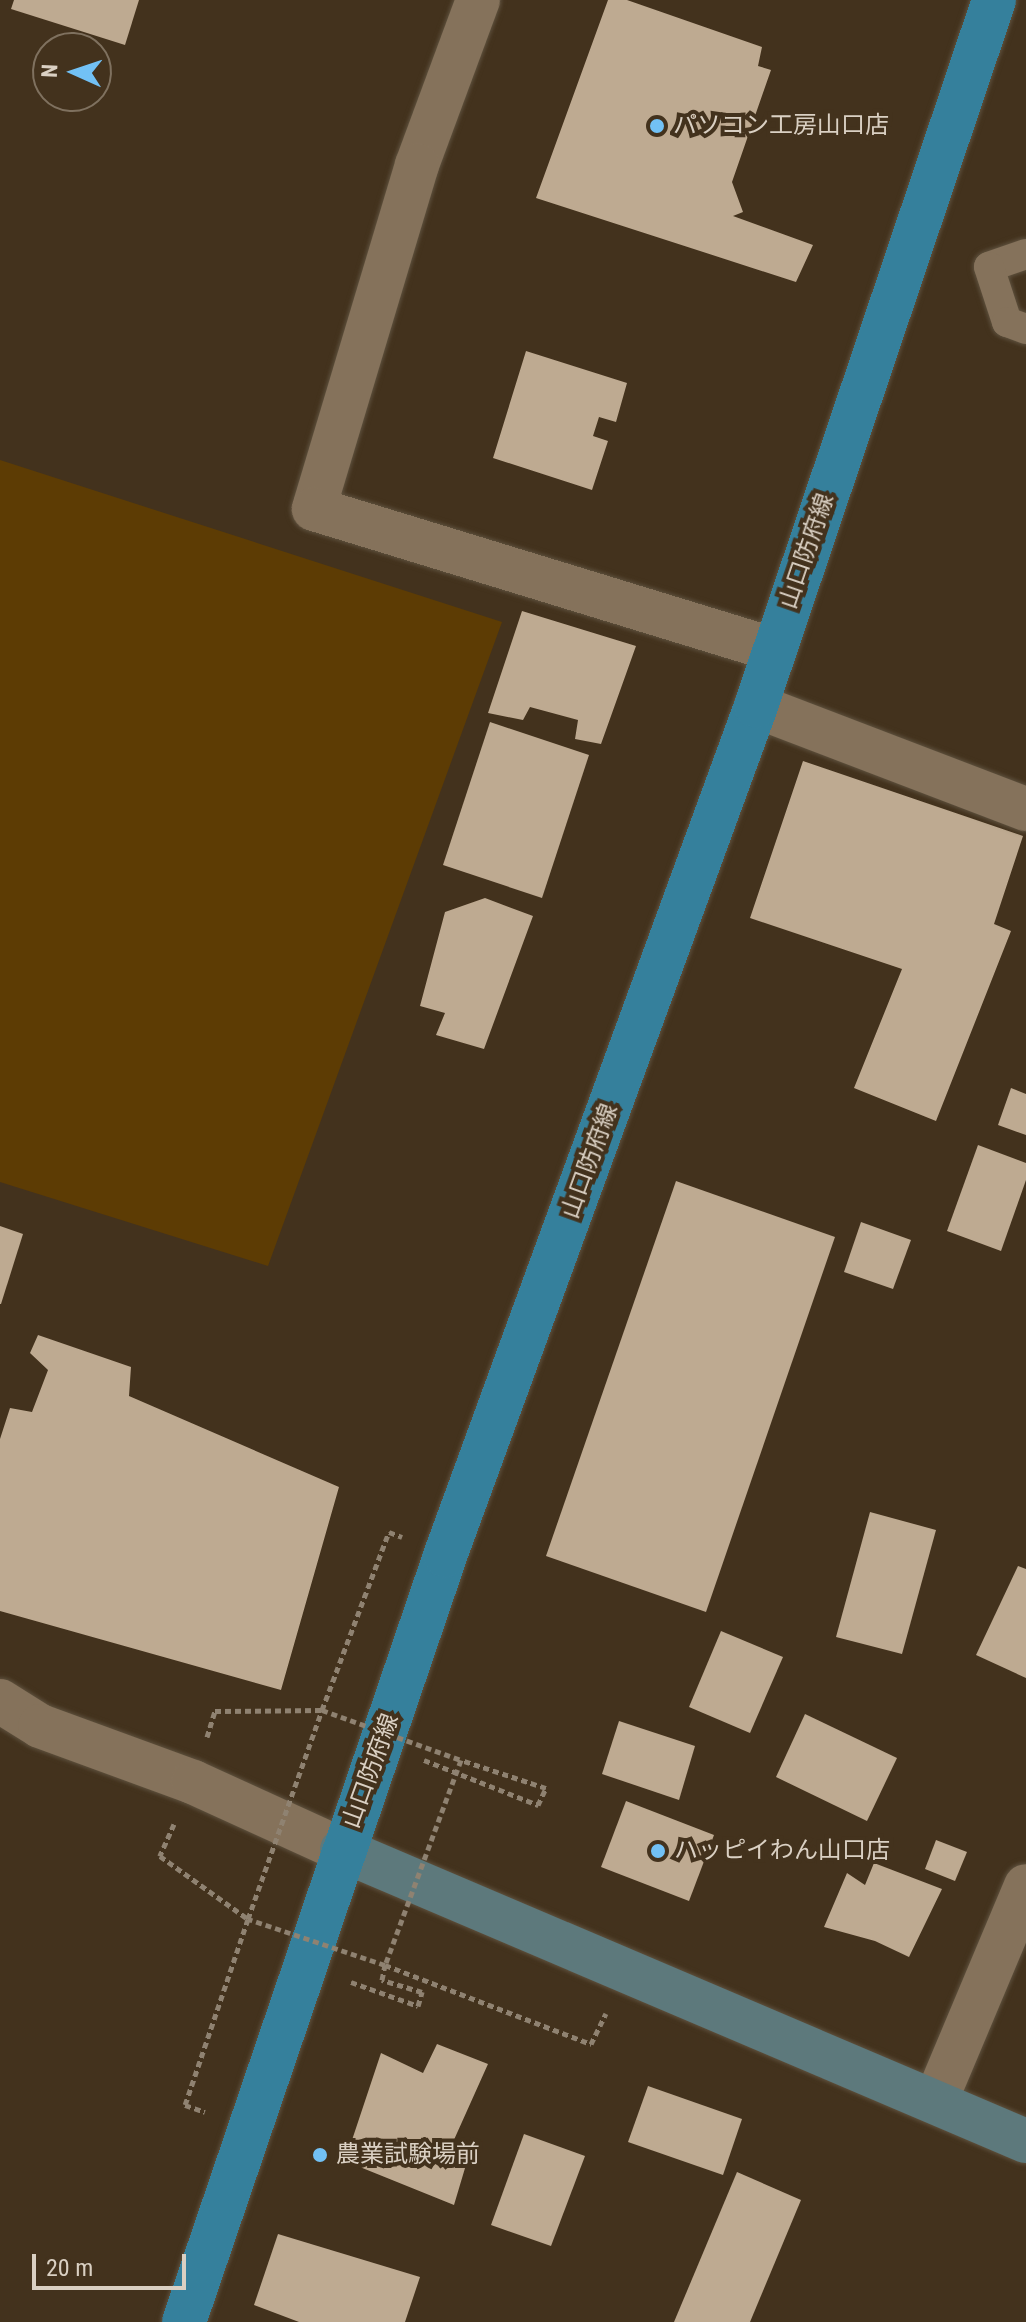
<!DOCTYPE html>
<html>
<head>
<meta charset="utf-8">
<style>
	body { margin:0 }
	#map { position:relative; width:1026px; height:2322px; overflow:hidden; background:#43321d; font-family:"Roboto Condensed","Noto Sans JP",sans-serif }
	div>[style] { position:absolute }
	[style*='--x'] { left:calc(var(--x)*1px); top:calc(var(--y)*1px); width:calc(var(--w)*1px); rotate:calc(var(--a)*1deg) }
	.green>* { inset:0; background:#5d3c04 }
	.building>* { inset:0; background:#beaa91 }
	.path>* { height:5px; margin-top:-2.5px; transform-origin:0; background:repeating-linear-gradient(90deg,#8f8271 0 6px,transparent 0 10px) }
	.roads { filter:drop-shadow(0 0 2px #5e513e) drop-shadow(0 0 2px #5e513e) }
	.lane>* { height:30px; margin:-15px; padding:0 15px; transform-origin:15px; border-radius:15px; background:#85725b }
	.street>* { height:44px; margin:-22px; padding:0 22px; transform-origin:22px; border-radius:22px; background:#85725b }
	.secondary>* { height:44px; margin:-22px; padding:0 22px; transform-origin:22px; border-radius:22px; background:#5d797c }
	.primary>* { height:44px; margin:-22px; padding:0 22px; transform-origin:22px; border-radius:22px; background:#35809c }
	.path-bridge>* { height:5px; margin-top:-2.5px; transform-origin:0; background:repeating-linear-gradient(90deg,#8f8271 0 6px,transparent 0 10px) }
	.dots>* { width:22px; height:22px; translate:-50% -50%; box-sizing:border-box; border:4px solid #43321d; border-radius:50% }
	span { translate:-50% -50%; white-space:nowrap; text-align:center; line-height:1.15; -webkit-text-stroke:8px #43321d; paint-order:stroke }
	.poi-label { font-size:24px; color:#dad0c3 }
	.left { translate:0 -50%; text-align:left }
	.street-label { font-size:24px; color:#dad0c3 }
	.north { position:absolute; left:32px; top:32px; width:80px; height:80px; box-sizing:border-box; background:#43321d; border:2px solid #7f715f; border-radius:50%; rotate:273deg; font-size:22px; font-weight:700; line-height:32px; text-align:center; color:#dad0c3 }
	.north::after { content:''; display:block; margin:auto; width:28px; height:36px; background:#72c1f5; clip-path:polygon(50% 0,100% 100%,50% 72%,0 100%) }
	.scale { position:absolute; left:32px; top:2254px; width:154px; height:36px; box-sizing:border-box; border:4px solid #dad0c3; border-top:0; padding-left:10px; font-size:24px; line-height:28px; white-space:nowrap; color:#dad0c3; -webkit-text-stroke:6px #43321d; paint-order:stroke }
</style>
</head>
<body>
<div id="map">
	<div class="green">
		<div style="clip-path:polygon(0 460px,502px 622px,268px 1266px,0 1182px)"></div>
	</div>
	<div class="building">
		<div style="clip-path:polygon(14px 0,139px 0,125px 45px,11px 9px)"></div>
		<div style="clip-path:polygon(608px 0,627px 0,762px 47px,758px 66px,771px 70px,732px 182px,743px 212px,733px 216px,813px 245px,796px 282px,536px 198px)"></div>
		<div style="clip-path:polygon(526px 351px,627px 383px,616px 422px,599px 417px,593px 436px,608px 441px,592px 490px,493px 458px)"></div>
		<div style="clip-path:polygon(522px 611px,636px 646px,601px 744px,575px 739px,578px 720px,530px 707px,523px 720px,488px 713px)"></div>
		<div style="clip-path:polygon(490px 722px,589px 755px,542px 898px,443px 865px)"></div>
		<div style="clip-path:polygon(803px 761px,1023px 836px,994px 924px,1011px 931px,936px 1121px,854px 1088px,902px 969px,750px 918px)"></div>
		<div style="clip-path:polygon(485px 898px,533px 916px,484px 1049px,436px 1035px,445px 1013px,420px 1006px,445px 912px)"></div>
		<div style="clip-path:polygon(1011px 1088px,1026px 1094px,1026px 1135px,998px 1125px)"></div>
		<div style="clip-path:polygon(978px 1145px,1026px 1163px,1026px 1180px,1001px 1251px,947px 1231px)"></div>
		<div style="clip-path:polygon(676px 1181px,835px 1237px,706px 1612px,546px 1556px)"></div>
		<div style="clip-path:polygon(861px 1222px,911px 1240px,893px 1289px,844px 1272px)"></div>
		<div style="clip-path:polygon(0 1226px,23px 1234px,1px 1304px,0 1304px)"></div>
		<div style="clip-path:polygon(38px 1335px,131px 1367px,129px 1396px,339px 1487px,281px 1690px,0 1611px,0 1439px,10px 1408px,32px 1412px,48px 1370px,30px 1353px)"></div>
		<div style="clip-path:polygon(870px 1512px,936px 1530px,902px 1654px,836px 1637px)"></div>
		<div style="clip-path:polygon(1018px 1566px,1026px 1569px,1026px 1678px,976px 1655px)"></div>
		<div style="clip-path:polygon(721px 1631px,783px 1657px,750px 1733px,689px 1707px)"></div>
		<div style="clip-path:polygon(805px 1714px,897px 1758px,867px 1821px,776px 1777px)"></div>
		<div style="clip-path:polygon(619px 1721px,695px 1746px,679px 1800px,602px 1774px)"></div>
		<div style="clip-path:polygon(626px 1801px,714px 1835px,689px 1901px,601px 1867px)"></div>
		<div style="clip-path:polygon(936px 1840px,967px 1852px,955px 1881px,925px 1869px)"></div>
		<div style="clip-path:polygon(874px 1863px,942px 1889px,909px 1957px,875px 1941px,824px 1927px,847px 1873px,865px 1885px)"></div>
		<div style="clip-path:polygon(437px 2044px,488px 2064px,453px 2142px,471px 2148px,454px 2205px,345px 2161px,381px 2053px,423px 2073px)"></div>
		<div style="clip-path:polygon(648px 2086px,742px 2119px,723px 2175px,628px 2142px)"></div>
		<div style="clip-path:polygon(524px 2134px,585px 2156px,551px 2246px,491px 2225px)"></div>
		<div style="clip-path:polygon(737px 2172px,801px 2200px,750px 2322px,674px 2322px)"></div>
		<div style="clip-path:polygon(278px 2234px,420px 2277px,405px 2322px,299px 2322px,254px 2305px)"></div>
	</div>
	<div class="path">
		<div style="--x:207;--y:1737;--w:27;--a:-73"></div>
		<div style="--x:215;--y:1711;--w:107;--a:-0.5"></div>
		<div style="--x:322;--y:1710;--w:190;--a:-69.4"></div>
		<div style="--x:389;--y:1532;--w:14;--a:21"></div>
		<div style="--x:424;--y:1760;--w:123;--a:21.5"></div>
		<div style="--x:538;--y:1805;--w:19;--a:-65"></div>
		<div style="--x:546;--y:1788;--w:89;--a:-161.8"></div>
		<div style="--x:174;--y:1824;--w:35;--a:114"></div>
		<div style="--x:160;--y:1856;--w:108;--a:35.6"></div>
		<div style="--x:248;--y:1919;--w:196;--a:108.7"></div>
		<div style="--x:185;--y:2105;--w:21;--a:19"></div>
		<div style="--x:351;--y:1982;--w:71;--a:19.7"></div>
		<div style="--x:418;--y:2006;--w:15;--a:-74"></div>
		<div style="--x:422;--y:1992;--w:42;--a:-163.3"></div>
		<div style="--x:382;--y:1980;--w:15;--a:-79"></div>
		<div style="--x:385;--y:1965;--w:221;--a:21"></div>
		<div style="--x:591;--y:2044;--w:34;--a:-64"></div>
	</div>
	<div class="roads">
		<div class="lane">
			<div style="--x:1026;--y:254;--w:39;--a:161"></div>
			<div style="--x:989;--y:267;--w:58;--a:71.9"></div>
			<div style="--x:1007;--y:322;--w:20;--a:20"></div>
		</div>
		<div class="street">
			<div style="--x:478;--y:0;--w:176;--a:110.3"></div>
			<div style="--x:417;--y:165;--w:359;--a:106.7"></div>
			<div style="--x:314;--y:509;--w:481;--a:17"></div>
			<div style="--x:756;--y:706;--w:289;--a:20.9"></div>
			<div style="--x:0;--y:1701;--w:47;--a:32"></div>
			<div style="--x:40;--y:1726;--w:163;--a:20.1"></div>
			<div style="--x:193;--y:1782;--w:164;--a:24.5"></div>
			<div style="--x:936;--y:2100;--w:232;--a:-67.2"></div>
		</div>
		<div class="secondary">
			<div style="--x:342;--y:1850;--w:743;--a:23.05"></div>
		</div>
		<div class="primary">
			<div style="--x:184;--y:2322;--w:809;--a:-71.18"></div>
			<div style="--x:445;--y:1556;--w:905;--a:-69.9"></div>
			<div style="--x:756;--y:706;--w:745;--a:-71.37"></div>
		</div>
	</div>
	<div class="path-bridge">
		<div style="--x:322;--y:1710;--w:148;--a:19.8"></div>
		<div style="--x:461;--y:1760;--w:219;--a:110.3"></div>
		<div style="--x:385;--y:1965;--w:145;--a:-161.4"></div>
		<div style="--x:248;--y:1919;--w:222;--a:-70.5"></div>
	</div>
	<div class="dots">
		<div style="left:657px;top:126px;background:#72c1f5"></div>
		<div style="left:658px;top:1851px;background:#72c1f5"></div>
		<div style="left:320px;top:2155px;background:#72c1f5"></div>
	</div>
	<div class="poi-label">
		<span class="left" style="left:673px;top:126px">パソコン工房山口店</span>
		<span class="left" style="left:674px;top:1851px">ハッピイわん山口店</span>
		<span class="left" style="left:336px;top:2155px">農業試験場前</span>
	</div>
	<div class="street-label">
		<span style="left:807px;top:551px;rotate:-71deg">山口防府線</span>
		<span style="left:590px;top:1161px;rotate:-70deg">山口防府線</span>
		<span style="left:371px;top:1771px;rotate:-70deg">山口防府線</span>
	</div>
	<div class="north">N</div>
	<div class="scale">20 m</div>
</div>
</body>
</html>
